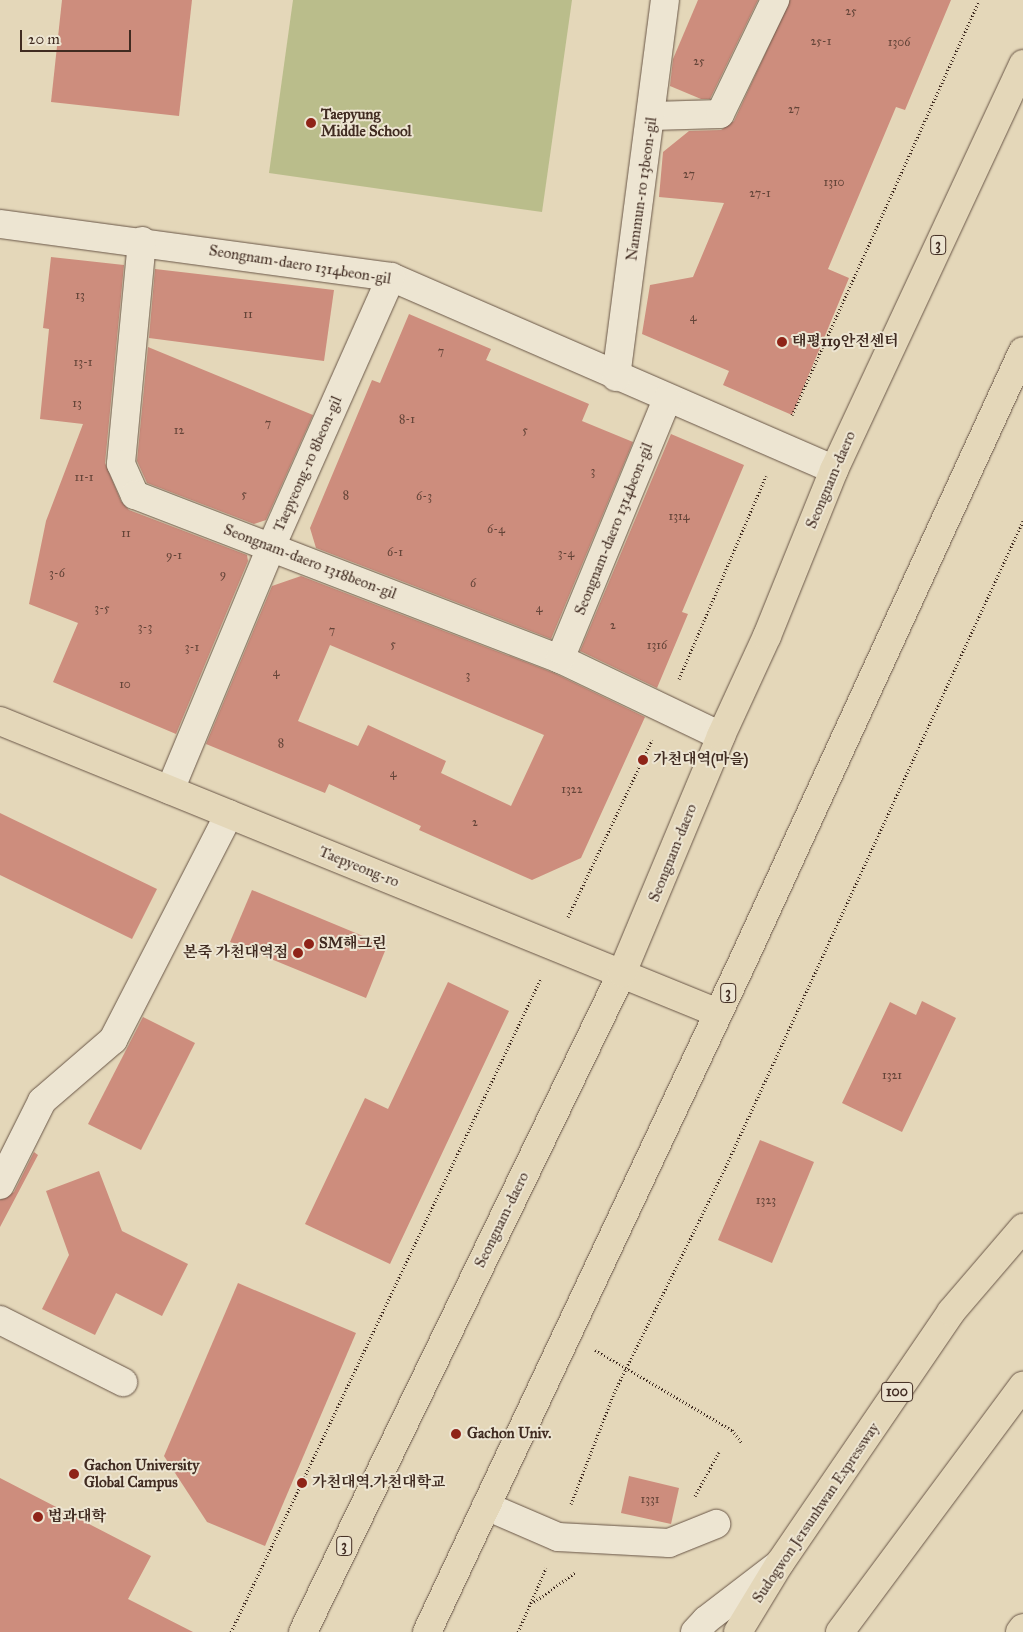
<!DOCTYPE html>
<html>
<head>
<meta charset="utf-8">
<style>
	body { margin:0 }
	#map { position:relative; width:1023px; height:1632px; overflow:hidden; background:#e4d7b9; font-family:"IM FELL Great Primer","Noto Serif KR",serif }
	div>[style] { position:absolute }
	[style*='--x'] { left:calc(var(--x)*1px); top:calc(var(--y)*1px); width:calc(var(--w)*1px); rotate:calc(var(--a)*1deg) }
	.green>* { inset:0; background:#babd8b }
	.building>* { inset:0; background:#cd8d7d }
	.path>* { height:3px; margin-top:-1.5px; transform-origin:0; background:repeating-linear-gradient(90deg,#402b21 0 1px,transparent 0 3.5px) }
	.roads { filter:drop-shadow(0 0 1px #695647) drop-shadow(0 0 1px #695647) }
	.minor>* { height:28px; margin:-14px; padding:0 14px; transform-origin:14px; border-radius:14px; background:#ede5d2 }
	.major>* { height:28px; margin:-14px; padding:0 14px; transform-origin:14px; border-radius:14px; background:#e4d7b9 }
	.highway>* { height:28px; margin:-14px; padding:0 14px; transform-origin:14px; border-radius:14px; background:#e4d7b9 }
	.dots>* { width:14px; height:14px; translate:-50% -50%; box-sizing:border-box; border:2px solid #ede5d2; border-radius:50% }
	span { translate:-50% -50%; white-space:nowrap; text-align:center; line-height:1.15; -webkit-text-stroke:4px #ede5d2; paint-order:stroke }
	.number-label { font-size:12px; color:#634438 }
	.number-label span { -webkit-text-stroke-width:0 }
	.shield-label span { padding:1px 4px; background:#ede5d2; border:1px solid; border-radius:4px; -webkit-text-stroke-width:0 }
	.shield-label { font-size:14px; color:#402b21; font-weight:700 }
	.poi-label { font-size:15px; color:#402b21; font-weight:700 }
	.left { translate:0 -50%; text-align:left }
	.right { translate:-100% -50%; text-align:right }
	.street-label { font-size:15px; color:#402b21 }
	.scale { position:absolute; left:20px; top:30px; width:111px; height:22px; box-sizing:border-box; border:2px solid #402b21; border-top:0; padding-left:6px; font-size:15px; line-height:18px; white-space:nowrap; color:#402b21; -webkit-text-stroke:4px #ede5d2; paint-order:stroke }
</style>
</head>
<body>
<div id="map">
	<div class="green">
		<div style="clip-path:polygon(293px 0,572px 0,542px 212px,269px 173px)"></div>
	</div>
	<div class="building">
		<div style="clip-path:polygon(62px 0,192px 0,179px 116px,51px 102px)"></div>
		<div style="clip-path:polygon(698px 0,758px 0,710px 99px,701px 99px,670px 86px,673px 59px)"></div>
		<div style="clip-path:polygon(790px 0,951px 0,905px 110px,896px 107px,828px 269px,849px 278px,792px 415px,723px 385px,729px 371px,642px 334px,650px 285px,693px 277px,724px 203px,659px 197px,663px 152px,689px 131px,721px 130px,734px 121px)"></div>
		<div style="clip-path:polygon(51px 257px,124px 265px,105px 463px,121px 501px,129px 510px,247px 555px,248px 561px,176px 734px,53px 682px,78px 623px,29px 604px,46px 521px,83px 424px,40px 419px,49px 329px,43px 328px)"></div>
		<div style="clip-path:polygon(155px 269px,334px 290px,324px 361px,149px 338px)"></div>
		<div style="clip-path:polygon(409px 314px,491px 349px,486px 360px,589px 404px,582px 421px,633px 442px,551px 639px,316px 548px,310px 528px,372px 380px,380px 383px)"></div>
		<div style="clip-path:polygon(148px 347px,313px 415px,266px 520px,254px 524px,147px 483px,137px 461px)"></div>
		<div style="clip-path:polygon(671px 434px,744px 465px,682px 612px,688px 614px,657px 688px,580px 651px)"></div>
		<div style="clip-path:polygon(evenodd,301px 576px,554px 673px,645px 717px,581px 858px,532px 880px,419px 830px,421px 826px,329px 784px,325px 793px,206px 744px,272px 586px,301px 576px,330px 645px,544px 735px,511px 806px,441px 773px,446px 761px,368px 725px,358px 746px,298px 721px,330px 645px)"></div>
		<div style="clip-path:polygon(0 813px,157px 889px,132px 939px,0 875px)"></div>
		<div style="clip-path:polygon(252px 890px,387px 946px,366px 998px,230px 942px)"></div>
		<div style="clip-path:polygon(448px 982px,509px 1011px,390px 1264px,305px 1224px,365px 1098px,388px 1109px)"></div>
		<div style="clip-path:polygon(922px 1001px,956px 1018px,902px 1132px,842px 1103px,890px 1002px,916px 1015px)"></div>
		<div style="clip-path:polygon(143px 1017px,195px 1043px,141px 1150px,88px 1124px)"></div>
		<div style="clip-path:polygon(760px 1140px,814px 1162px,772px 1263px,718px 1240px)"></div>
		<div style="clip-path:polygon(34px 1152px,38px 1155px,0 1227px,0 1200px,14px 1192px)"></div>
		<div style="clip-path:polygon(99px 1171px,122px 1231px,188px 1264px,162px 1316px,116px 1293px,95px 1335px,42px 1309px,69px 1255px,46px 1191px)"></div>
		<div style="clip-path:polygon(238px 1283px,356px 1333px,265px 1546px,207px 1522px,164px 1456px)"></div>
		<div style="clip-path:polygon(629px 1476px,679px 1488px,671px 1524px,621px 1513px)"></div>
		<div style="clip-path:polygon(0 1478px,151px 1556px,128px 1599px,193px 1632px,0 1632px)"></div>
	</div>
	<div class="path">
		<div style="--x:792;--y:415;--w:455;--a:-65.7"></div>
		<div style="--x:679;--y:679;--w:221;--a:-66.8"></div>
		<div style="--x:568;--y:917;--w:196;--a:-64.6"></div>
		<div style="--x:595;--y:1350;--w:159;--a:30.3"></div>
		<div style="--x:732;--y:1430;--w:16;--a:52"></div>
		<div style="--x:695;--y:1496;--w:50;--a:-61.4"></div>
		<div style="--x:571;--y:1504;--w:119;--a:-68.8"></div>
		<div style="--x:614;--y:1393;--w:255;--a:-63.7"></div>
		<div style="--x:727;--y:1164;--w:708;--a:-65.28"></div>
		<div style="--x:534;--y:1602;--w:52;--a:-35.5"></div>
		<div style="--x:231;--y:1632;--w:724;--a:-64.64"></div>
		<div style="--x:518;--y:1632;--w:70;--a:-66.4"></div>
	</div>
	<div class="roads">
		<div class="minor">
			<div style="--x:652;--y:116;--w:68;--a:-1.7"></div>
			<div style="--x:720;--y:114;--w:127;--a:-64.2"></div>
			<div style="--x:0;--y:224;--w:395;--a:7.7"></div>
			<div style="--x:391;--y:277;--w:483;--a:23.5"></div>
			<div style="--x:142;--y:241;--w:224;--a:95.4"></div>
			<div style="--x:121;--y:464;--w:34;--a:66"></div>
			<div style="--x:135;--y:495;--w:456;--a:21.1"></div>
			<div style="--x:560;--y:659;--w:178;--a:25.6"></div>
			<div style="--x:616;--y:377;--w:380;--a:-82.6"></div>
			<div style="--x:560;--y:659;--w:281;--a:-67.6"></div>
			<div style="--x:170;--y:790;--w:263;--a:-67.4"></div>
			<div style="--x:271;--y:547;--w:295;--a:-66"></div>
			<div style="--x:0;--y:1185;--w:94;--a:-63.4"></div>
			<div style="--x:42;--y:1101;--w:94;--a:-40.7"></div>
			<div style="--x:113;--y:1040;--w:254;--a:-62.8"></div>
			<div style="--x:0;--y:1320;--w:138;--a:26.8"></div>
			<div style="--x:486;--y:1506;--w:78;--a:23.3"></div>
			<div style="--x:558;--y:1537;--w:111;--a:3.1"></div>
			<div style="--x:669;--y:1543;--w:51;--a:-22"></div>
			<div style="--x:695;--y:1632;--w:16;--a:-47"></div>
			<div style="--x:706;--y:1620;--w:92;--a:-37.5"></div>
		</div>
		<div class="major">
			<div style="--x:0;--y:721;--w:775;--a:22.13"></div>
			<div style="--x:303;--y:1632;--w:732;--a:-64.17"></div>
			<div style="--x:622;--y:973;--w:257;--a:-67.3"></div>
			<div style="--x:721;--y:736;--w:110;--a:-65.3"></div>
			<div style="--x:767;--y:636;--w:179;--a:-68"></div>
			<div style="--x:834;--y:470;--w:448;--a:-65"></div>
			<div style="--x:427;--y:1632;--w:739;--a:-64.79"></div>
			<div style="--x:742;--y:963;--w:673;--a:-65.34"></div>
		</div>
		<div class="highway">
			<div style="--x:738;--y:1632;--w:81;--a:-58.7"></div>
			<div style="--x:780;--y:1563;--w:304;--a:-55.7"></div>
			<div style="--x:951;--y:1312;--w:111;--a:-49.4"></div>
			<div style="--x:840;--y:1632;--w:307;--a:-53.4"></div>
			<div style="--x:1020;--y:1632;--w:5;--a:-53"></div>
		</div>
	</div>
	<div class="dots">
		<div style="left:311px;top:123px;background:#8f2418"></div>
		<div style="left:782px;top:342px;background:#8f2418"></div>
		<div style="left:643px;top:760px;background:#8f2418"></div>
		<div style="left:309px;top:944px;background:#8f2418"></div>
		<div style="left:298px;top:953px;background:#8f2418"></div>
		<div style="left:456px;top:1434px;background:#8f2418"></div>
		<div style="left:74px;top:1474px;background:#8f2418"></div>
		<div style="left:302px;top:1483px;background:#8f2418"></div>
		<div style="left:38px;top:1517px;background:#8f2418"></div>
	</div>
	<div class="number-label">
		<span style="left:851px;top:12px">25</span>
		<span style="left:821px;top:42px">25-1</span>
		<span style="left:899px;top:43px">1306</span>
		<span style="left:699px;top:62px">25</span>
		<span style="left:794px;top:110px">27</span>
		<span style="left:689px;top:175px">27</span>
		<span style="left:834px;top:183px">1310</span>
		<span style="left:760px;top:194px">27-1</span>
		<span style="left:80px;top:296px">13</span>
		<span style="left:248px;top:315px">11</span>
		<span style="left:693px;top:318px">4</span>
		<span style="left:441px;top:352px">7</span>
		<span style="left:83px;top:363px">13-1</span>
		<span style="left:77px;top:404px">13</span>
		<span style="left:407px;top:420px">8-1</span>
		<span style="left:268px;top:424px">7</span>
		<span style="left:179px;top:431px">12</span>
		<span style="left:525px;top:431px">5</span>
		<span style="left:593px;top:472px">3</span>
		<span style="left:84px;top:478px">11-1</span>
		<span style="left:244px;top:495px">5</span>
		<span style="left:346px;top:496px">8</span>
		<span style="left:424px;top:497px">6-3</span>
		<span style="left:679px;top:517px">1314</span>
		<span style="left:496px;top:530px">6-4</span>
		<span style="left:126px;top:534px">11</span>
		<span style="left:395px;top:553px">6-1</span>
		<span style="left:566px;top:554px">3-4</span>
		<span style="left:174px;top:556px">9-1</span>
		<span style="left:57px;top:574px">3-6</span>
		<span style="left:223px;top:575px">9</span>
		<span style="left:473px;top:584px">6</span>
		<span style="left:102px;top:609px">3-5</span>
		<span style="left:539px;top:609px">4</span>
		<span style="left:613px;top:626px">2</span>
		<span style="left:145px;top:628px">3-3</span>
		<span style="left:332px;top:631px">7</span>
		<span style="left:393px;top:645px">5</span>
		<span style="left:657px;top:646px">1316</span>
		<span style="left:192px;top:648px">3-1</span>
		<span style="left:276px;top:673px">4</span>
		<span style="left:468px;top:676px">3</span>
		<span style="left:125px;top:685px">10</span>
		<span style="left:281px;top:744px">8</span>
		<span style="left:393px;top:774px">4</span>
		<span style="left:572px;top:790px">1322</span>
		<span style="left:475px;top:823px">2</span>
		<span style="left:892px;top:1076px">1321</span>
		<span style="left:766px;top:1201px">1323</span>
		<span style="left:650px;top:1500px">1331</span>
	</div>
	<div class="shield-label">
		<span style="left:938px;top:245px">3</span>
		<span style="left:728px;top:993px">3</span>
		<span style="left:897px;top:1392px">100</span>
		<span style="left:344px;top:1546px">3</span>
	</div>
	<div class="poi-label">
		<span class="left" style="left:321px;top:123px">Taepyung<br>Middle School</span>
		<span class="left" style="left:792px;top:342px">태평119안전센터</span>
		<span class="left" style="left:653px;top:760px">가천대역(마을)</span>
		<span class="left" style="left:319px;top:944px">SM해그린</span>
		<span class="right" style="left:288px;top:953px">본죽 가천대역점</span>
		<span class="left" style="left:467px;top:1434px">Gachon Univ.</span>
		<span class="left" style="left:84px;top:1474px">Gachon University<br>Global Campus</span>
		<span class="left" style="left:312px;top:1483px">가천대역.가천대학교</span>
		<span class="left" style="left:48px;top:1517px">법과대학</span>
	</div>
	<div class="street-label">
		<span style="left:642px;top:189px;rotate:-82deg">Nammun-ro 13beon-gil</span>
		<span style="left:300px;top:265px;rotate:9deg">Seongnam-daero 1314beon-gil</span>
		<span style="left:308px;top:464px;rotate:-66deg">Taepyeong-ro 8beon-gil</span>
		<span style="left:831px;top:480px;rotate:-67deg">Seongnam-daero</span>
		<span style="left:614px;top:529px;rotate:-68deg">Seongnam-daero 1314beon-gil</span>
		<span style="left:310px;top:562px;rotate:21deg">Seongnam-daero 1318beon-gil</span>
		<span style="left:673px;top:853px;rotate:-68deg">Seongnam-daero</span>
		<span style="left:359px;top:867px;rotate:22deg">Taepyeong-ro</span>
		<span style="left:502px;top:1220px;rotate:-64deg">Seongnam-daero</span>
		<span style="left:816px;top:1513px;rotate:-56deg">Sudogwon Je1sunhwan Expressway</span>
	</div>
	<div class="scale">20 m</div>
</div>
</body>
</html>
